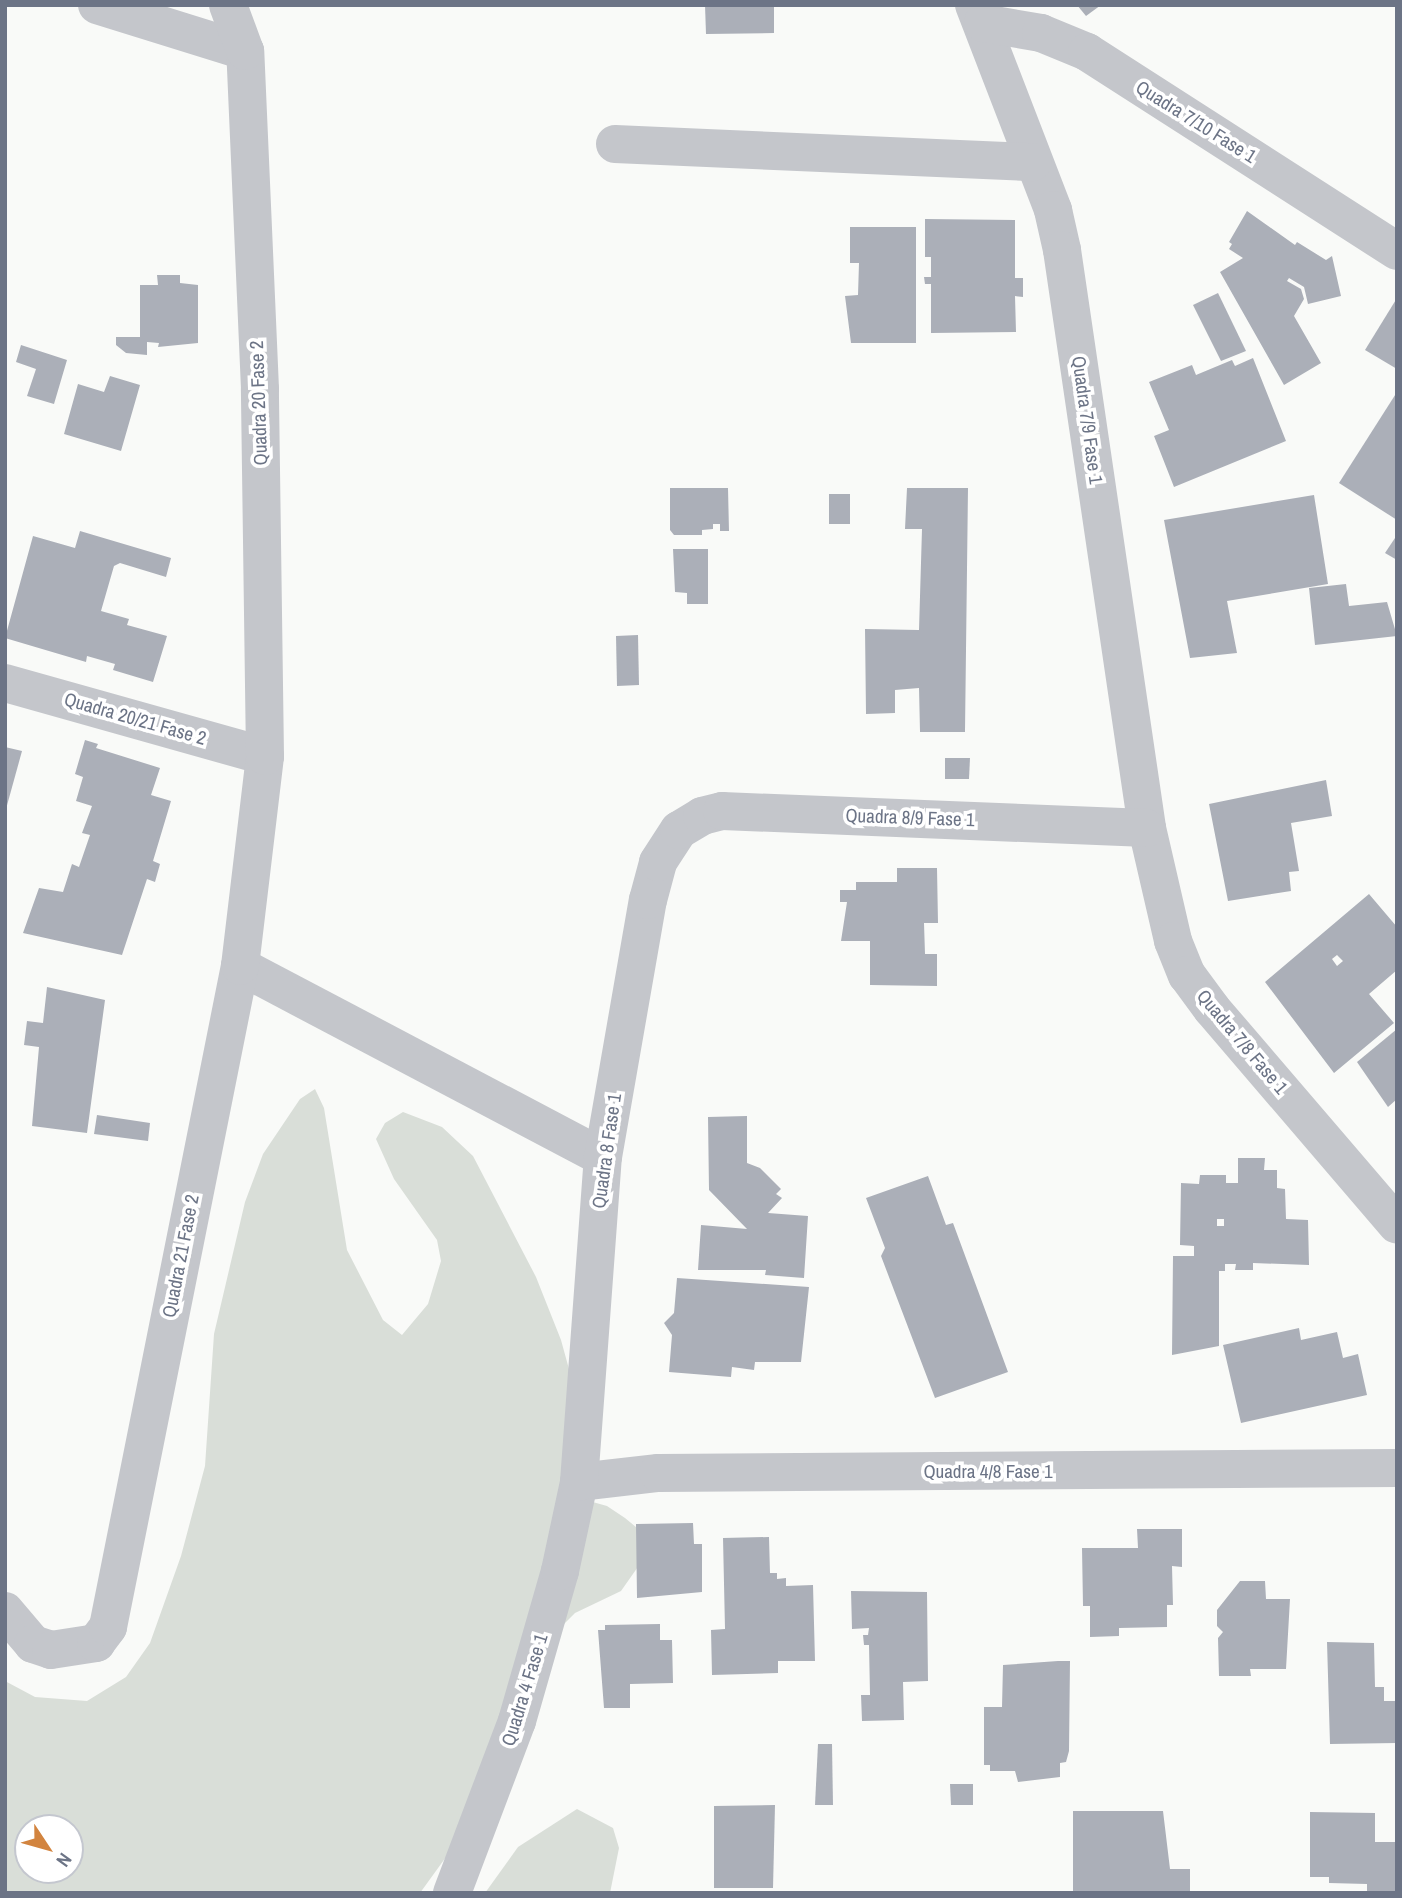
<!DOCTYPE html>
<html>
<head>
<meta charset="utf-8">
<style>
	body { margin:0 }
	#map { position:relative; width:1402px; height:1898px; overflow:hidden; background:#f9faf8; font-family:"Archivo Narrow",sans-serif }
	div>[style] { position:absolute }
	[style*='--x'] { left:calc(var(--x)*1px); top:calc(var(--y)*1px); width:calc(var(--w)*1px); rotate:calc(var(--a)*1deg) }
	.green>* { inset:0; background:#d9ded8 }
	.building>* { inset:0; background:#abafb8 }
	.street>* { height:38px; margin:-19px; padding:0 19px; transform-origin:19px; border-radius:19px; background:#c4c6cb }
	span { translate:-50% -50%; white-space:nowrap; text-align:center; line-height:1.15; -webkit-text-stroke:7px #fff; paint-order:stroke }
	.street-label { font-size:19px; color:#6c7486 }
	.frame { position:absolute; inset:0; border:7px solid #6c7486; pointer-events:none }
	.north { position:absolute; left:14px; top:1814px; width:70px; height:70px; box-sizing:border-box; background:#fff; border:2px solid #c4c7cf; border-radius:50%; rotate:126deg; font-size:19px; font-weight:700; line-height:28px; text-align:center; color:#6c7486 }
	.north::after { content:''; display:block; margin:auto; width:24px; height:32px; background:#d2843f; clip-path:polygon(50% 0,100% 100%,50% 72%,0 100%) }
</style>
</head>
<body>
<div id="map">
	<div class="green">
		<div style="clip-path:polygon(evenodd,315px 1089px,324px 1108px,347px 1250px,383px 1320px,402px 1335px,428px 1304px,441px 1261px,437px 1240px,394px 1179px,376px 1139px,385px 1123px,403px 1112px,442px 1127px,473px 1156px,536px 1277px,561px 1340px,586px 1431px,564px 1494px,607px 1506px,625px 1518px,642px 1532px,647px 1554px,621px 1591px,575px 1613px,560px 1628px,480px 1810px,420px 1893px,5px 1893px,5px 1681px,35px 1697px,87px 1701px,126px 1677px,150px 1643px,181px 1556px,205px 1466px,214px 1334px,245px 1202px,263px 1154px,300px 1099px,315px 1089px,28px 1828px,70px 1828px,70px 1870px,28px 1870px,28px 1828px)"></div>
		<div style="clip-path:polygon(577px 1809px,613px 1828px,619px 1848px,610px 1893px,485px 1893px,518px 1847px)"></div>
	</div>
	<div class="building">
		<div style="clip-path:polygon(705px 5px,774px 5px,774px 33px,706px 34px)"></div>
		<div style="clip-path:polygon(1077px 5px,1101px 5px,1086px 16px)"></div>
		<div style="clip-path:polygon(1247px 211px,1295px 245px,1297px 242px,1326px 260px,1332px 256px,1341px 296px,1308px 304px,1304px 287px,1289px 278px,1287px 281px,1301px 289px,1304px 299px,1294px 316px,1321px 363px,1284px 385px,1220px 272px,1243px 258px,1229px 249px,1232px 244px,1229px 242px)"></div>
		<div style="clip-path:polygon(925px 219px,1015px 220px,1015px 278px,1023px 278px,1023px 297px,1015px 296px,1016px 332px,931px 333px,931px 284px,925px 284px,924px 277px,931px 277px,931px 257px,925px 257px)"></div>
		<div style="clip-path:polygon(850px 227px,916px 227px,916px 343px,851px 343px,845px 296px,858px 295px,859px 263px,850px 263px)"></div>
		<div style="clip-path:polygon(157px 275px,180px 275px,180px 283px,198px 285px,198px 343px,158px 347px,159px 343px,147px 342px,147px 355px,126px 353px,116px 345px,116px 337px,140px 337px,140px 285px,158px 285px)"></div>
		<div style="clip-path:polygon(1218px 293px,1246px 351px,1221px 361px,1193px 305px)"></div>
		<div style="clip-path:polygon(1397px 298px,1397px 369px,1365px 350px)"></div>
		<div style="clip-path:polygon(21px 345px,67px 360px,54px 404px,27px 396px,36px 369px,16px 362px)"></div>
		<div style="clip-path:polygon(1253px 358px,1286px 441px,1174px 487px,1154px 436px,1169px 430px,1149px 382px,1192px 365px,1196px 375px,1232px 360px,1235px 366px)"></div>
		<div style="clip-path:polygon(110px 376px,140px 385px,121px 451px,64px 434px,78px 384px,104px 392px)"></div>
		<div style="clip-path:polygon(1397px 392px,1397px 520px,1339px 483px)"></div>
		<div style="clip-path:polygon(670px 488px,728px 488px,729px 531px,720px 531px,720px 524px,713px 524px,713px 529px,702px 530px,702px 535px,674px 535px,670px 530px)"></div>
		<div style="clip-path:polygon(907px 488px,968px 488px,965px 732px,920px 732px,919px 688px,895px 690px,895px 713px,866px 714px,865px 629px,919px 630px,922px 529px,905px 529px)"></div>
		<div style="clip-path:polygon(829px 494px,850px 494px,850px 524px,829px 524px)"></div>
		<div style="clip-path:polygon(1314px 495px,1328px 584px,1227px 601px,1237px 653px,1190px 658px,1164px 520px)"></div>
		<div style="clip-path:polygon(80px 531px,171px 558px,166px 577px,120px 563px,114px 566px,101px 611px,129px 619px,127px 625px,167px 636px,153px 682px,113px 670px,115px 664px,87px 656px,86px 662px,5px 638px,33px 536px,75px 548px)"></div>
		<div style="clip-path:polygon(1397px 535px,1397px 560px,1385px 553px)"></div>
		<div style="clip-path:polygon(673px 549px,708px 549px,708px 604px,687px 604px,687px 593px,675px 592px)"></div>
		<div style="clip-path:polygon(1346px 584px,1349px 606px,1387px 602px,1397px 636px,1315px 645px,1309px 588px)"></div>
		<div style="clip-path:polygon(638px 635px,639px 685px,617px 686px,616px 636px)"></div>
		<div style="clip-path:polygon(85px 740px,98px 744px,96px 748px,160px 768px,151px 795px,171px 801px,153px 861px,160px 864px,155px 882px,147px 879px,122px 955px,23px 933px,39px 888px,63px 892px,72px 864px,79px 867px,90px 835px,82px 833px,92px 806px,76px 801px,83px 777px,75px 774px)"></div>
		<div style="clip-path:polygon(5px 747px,22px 751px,6px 809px,5px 809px)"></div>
		<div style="clip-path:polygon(945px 758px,970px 758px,969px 779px,945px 779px)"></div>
		<div style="clip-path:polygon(1326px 780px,1332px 816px,1291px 823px,1299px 871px,1289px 872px,1291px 891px,1228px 901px,1209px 804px)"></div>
		<div style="clip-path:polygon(897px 868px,937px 868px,938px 923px,924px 923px,925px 954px,937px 954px,937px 986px,870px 985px,870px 941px,841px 941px,847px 902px,840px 902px,840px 890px,856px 890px,856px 882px,897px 882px)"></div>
		<div style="clip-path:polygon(evenodd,1369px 894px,1397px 927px,1397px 970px,1369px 994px,1394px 1023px,1334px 1073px,1265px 982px,1369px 894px,1337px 955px,1343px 961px,1337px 966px,1332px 959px,1337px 955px)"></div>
		<div style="clip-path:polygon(47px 987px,105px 1000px,87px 1133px,32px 1126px,39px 1047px,24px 1045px,27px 1021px,43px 1023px)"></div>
		<div style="clip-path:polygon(1397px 1029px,1397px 1099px,1388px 1107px,1357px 1062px)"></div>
		<div style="clip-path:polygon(97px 1115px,150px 1123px,148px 1141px,94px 1134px)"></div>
		<div style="clip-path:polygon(747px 1116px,747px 1163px,760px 1168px,781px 1189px,776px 1194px,782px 1198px,768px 1213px,808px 1216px,804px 1278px,765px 1275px,766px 1270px,698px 1270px,701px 1225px,747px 1229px,709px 1190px,708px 1117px)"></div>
		<div style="clip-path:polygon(evenodd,1238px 1158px,1265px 1158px,1264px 1170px,1277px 1170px,1277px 1188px,1285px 1189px,1286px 1219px,1308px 1220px,1309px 1265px,1253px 1263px,1253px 1270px,1235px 1270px,1236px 1264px,1225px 1264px,1225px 1271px,1219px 1271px,1219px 1346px,1172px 1355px,1173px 1256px,1194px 1256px,1194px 1246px,1180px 1245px,1181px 1183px,1199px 1184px,1200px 1175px,1226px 1175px,1226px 1183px,1238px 1183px,1238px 1158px,1217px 1219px,1224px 1219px,1224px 1226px,1217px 1226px,1217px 1219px)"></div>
		<div style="clip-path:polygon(928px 1176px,946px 1225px,953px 1223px,1008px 1372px,935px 1398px,881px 1256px,885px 1248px,866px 1198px)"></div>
		<div style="clip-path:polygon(677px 1278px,809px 1287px,801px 1362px,755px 1362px,754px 1370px,732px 1367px,731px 1377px,669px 1372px,672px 1335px,664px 1323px,674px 1313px)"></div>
		<div style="clip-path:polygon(1299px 1328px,1301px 1340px,1337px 1332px,1343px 1358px,1358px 1354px,1367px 1395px,1241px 1423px,1223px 1345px)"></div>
		<div style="clip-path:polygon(693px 1523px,694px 1544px,702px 1544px,702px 1592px,637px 1598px,636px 1524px)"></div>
		<div style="clip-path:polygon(1137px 1529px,1182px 1529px,1182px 1567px,1172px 1566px,1173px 1605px,1167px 1605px,1167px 1627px,1119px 1628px,1119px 1636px,1090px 1637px,1090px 1606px,1083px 1606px,1082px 1548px,1138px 1548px)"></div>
		<div style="clip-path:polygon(769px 1537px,770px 1573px,777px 1573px,777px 1579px,786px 1578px,786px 1586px,813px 1585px,815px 1661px,778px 1661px,778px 1673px,712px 1675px,711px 1630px,725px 1629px,723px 1538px)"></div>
		<div style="clip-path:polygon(1240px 1581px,1265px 1581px,1266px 1599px,1290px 1599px,1286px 1669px,1250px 1669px,1251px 1676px,1219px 1676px,1218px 1638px,1223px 1632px,1217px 1626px,1217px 1610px)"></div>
		<div style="clip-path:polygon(851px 1591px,927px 1592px,928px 1681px,903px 1682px,904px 1720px,862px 1721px,861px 1695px,870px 1695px,869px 1645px,864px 1645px,863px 1635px,868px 1635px,869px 1628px,852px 1629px)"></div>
		<div style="clip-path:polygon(660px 1624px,660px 1640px,672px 1640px,673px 1683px,630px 1684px,630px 1708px,604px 1708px,598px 1630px,605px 1630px,605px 1625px)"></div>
		<div style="clip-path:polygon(1327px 1642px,1374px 1643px,1375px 1687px,1384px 1687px,1384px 1701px,1397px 1701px,1397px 1743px,1330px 1744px)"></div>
		<div style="clip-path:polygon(1058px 1661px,1070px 1661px,1069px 1751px,1066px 1762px,1060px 1763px,1060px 1777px,1018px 1782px,1015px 1771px,990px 1771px,990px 1765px,984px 1765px,984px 1707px,1002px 1707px,1003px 1665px)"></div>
		<div style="clip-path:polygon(818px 1744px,832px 1744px,833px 1805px,815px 1805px)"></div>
		<div style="clip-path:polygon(950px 1784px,973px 1784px,973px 1805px,951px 1805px)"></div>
		<div style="clip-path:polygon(775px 1805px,773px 1888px,714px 1888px,714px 1806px)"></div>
		<div style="clip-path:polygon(1073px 1811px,1163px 1811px,1170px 1869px,1190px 1869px,1190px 1893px,1073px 1893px)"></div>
		<div style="clip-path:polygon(1310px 1812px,1375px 1813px,1375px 1842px,1397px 1842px,1397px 1893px,1367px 1893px,1367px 1884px,1329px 1883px,1329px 1877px,1310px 1877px)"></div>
	</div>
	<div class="street">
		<div style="--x:97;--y:5;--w:155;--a:17.3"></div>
		<div style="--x:974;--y:5;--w:220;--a:68.9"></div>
		<div style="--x:1053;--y:210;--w:41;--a:77.3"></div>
		<div style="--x:1062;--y:250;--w:584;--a:81.63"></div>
		<div style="--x:1147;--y:828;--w:116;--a:77"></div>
		<div style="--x:1173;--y:941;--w:37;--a:68"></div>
		<div style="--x:1187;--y:975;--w:42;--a:53.7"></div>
		<div style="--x:1212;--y:1009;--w:284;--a:49.4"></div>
		<div style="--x:983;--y:23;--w:59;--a:9.8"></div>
		<div style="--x:1041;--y:33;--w:50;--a:22.4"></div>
		<div style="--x:1087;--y:52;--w:368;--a:32.7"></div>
		<div style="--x:615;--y:144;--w:418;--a:2.5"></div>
		<div style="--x:5;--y:683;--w:270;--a:15.7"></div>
		<div style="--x:240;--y:966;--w:410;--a:27.8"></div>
		<div style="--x:579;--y:1482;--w:80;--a:-6.5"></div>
		<div style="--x:658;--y:1473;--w:739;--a:-0.39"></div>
		<div style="--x:5;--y:1611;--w:43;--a:49.7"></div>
		<div style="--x:33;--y:1644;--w:19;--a:18"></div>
		<div style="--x:51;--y:1650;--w:46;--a:-8.8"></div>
		<div style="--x:96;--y:1643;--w:20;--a:-53"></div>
		<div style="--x:108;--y:1627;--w:674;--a:-78.71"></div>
		<div style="--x:240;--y:966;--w:211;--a:-83.2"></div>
		<div style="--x:265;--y:756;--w:367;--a:-90.8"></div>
		<div style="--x:260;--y:389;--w:338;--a:-92.5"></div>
		<div style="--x:245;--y:51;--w:49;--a:-110.3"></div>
		<div style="--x:452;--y:1893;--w:184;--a:-69.3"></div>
		<div style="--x:517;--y:1721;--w:156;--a:-74"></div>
		<div style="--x:560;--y:1571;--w:91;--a:-77.9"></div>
		<div style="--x:579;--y:1482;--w:326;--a:-85.8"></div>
		<div style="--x:603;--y:1157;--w:261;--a:-80.1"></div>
		<div style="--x:648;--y:900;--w:39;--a:-75"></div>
		<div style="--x:658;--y:862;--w:38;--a:-57"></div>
		<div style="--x:679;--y:830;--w:27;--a:-31"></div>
		<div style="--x:702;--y:816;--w:21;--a:-14"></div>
		<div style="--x:722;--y:811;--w:425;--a:2.3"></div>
	</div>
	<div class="street-label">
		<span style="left:1196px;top:122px;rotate:32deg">Quadra 7/10 Fase 1</span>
		<span style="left:259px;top:403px;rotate:-92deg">Quadra 20 Fase 2</span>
		<span style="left:1087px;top:420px;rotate:82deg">Quadra 7/9 Fase 1</span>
		<span style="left:135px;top:719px;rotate:16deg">Quadra 20/21 Fase 2</span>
		<span style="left:910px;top:818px;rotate:2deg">Quadra 8/9 Fase 1</span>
		<span style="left:1242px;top:1042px;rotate:50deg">Quadra 7/8 Fase 1</span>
		<span style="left:607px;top:1151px;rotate:-82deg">Quadra 8 Fase 1</span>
		<span style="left:181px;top:1256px;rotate:-79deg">Quadra 21 Fase 2</span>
		<span style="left:988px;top:1472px">Quadra 4/8 Fase 1</span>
		<span style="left:525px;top:1690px;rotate:-73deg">Quadra 4 Fase 1</span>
	</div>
	<div class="frame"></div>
	<div class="north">N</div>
</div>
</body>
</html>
